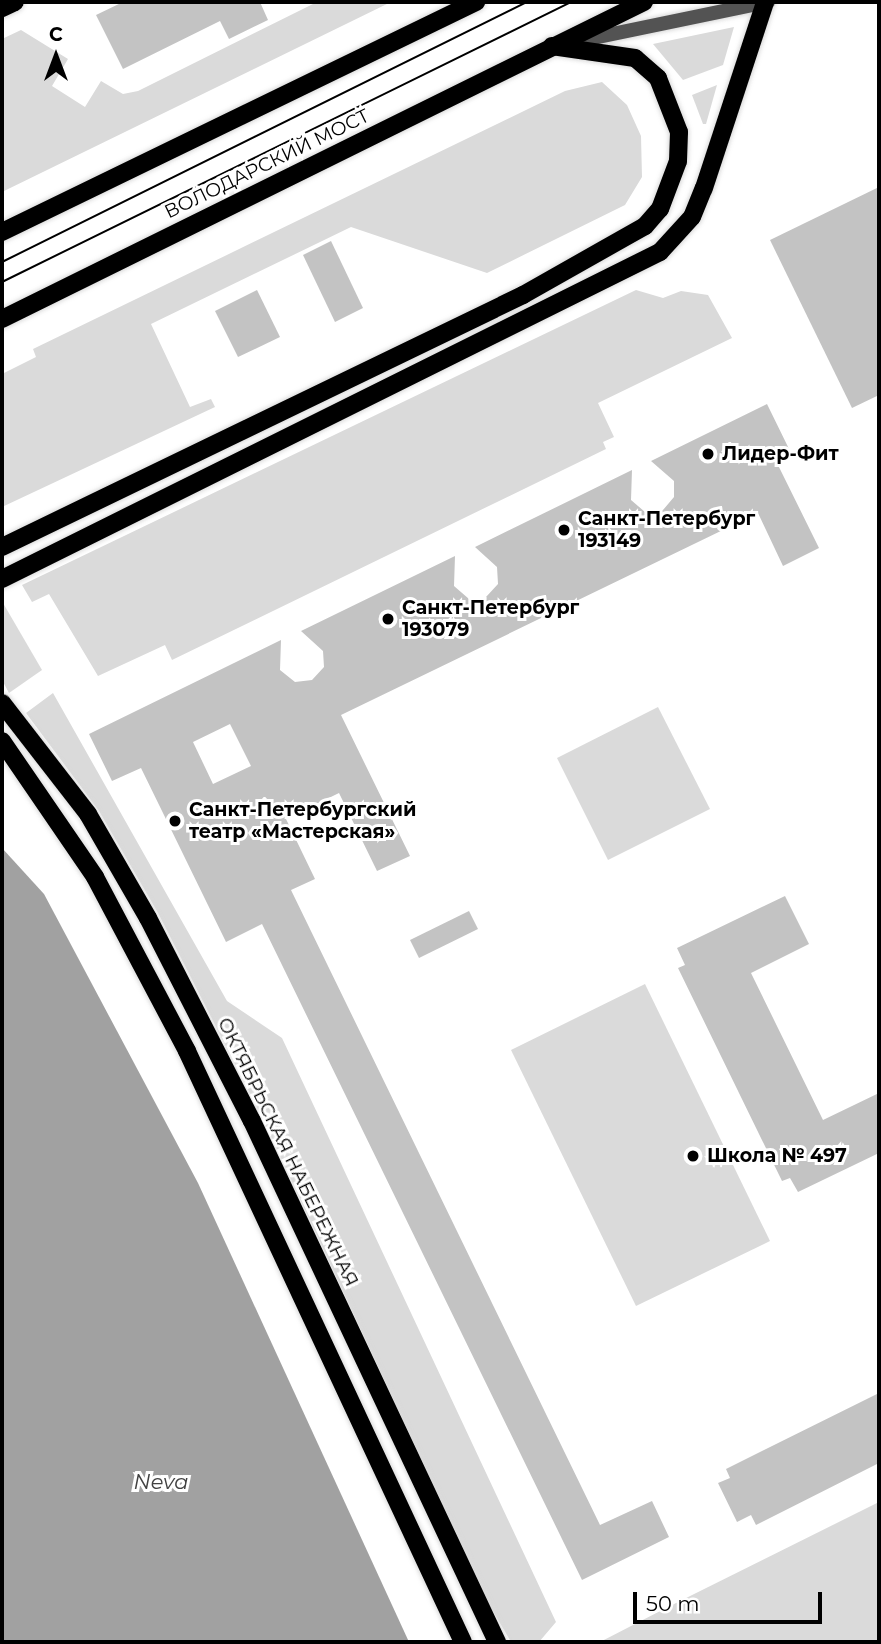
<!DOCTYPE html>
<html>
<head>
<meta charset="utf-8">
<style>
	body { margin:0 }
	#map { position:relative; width:881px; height:1644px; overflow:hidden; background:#fff; font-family:Montserrat,sans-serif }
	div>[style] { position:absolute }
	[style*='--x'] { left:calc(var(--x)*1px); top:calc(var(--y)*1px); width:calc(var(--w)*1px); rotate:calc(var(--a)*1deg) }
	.green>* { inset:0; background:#dadada }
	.water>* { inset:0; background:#a1a1a1 }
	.building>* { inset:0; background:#c3c3c3 }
	.roads { filter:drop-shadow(0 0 2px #dbdbdb) drop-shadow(0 0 2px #dbdbdb) }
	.minor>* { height:14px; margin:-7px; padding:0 7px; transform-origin:7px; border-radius:7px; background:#535353 }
	.primary>* { height:18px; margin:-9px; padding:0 9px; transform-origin:9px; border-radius:9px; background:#000 }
	.tram>* { height:2px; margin:-1px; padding:0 1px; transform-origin:1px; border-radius:1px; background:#000 }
	.dots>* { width:19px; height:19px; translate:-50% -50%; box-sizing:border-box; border:4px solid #fff; border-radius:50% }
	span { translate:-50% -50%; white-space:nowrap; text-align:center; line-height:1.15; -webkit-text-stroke:6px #fff; paint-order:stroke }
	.street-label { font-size:19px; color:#000 }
	.poi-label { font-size:19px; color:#000; font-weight:700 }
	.left { translate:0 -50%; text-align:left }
	.water-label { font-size:21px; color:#424242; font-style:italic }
	.frame { position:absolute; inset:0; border:4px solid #000; pointer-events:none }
	.north { position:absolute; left:21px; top:21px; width:70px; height:70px; -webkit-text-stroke:5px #fff; paint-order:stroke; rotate:0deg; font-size:19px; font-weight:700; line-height:28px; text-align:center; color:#000 }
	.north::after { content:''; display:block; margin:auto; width:24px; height:32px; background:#000; clip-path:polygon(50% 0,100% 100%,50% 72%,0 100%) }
	.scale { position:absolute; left:633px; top:1592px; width:189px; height:32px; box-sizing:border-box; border:4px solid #000; border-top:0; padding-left:9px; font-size:21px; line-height:24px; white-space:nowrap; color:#000; -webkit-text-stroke:5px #fff; paint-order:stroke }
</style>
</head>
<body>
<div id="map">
	<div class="green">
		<div style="clip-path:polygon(317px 2px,391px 2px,2px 192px,2px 39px,21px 30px,68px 59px,52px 86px,85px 107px,101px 81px,123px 94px,138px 91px)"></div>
		<div style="clip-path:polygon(734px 27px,723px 65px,683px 80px,653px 44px)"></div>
		<div style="clip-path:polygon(602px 82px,627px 105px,641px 136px,642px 177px,625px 205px,487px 273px,351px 227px,151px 324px,190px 407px,211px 399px,215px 407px,2px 507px,2px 374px,36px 357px,33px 349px,565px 91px)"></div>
		<div style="clip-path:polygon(717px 85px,706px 124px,703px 124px,692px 95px)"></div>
		<div style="clip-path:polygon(636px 290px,663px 298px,681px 291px,708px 295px,732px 338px,598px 403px,614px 437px,603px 442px,606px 449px,172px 660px,165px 645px,98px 676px,49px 594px,32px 602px,22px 585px)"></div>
		<div style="clip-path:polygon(3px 603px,42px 670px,9px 693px,2px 680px)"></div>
		<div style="clip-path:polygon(53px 693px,227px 1001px,282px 1038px,556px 1622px,539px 1642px,511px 1642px,487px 1601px,262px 1117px,158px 913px,99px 811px,26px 713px)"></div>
		<div style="clip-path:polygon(658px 707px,710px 809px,608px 860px,557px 758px)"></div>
		<div style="clip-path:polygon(645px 984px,770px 1241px,636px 1306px,511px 1050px)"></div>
		<div style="clip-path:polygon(879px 1502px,879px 1642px,600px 1642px,668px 1607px)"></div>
	</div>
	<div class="water">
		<div style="clip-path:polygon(2px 848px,44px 894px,198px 1183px,409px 1642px,2px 1642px)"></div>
	</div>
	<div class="building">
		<div style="clip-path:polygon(123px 2px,260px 2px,268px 20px,229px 39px,220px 21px,123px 69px,96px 15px)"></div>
		<div style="clip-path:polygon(879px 187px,879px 395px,852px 408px,770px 240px)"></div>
		<div style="clip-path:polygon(331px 241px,363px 308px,335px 322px,303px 255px)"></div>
		<div style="clip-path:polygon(257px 290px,280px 337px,238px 357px,215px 311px)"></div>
		<div style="clip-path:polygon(evenodd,767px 404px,791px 453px,776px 461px,819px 548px,783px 566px,758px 513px,341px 715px,410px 856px,377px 871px,339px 793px,286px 819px,315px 879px,291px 890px,600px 1525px,652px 1501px,669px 1537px,582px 1580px,262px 924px,226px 942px,141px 768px,112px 781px,89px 734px,281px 640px,280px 670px,295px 682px,312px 680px,324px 667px,323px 651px,301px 631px,455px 556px,454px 586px,469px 599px,486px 597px,498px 584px,497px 567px,475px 547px,632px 470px,631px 500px,645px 512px,663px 510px,674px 497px,674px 481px,651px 461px,767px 404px,230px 724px,251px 766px,213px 784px,193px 742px,230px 724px)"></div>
		<div style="clip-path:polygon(785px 896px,809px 944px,751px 973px,823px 1120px,879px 1093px,879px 1153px,798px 1192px,790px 1178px,782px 1181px,678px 968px,685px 965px,677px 948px)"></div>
		<div style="clip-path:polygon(469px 911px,478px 929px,419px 958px,410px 940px)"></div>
		<div style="clip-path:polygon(879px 1393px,879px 1463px,756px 1525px,751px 1515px,737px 1522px,718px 1483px,730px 1478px,726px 1469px)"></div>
	</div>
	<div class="roads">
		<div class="minor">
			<div style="--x:574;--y:42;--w:198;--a:-11.7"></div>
		</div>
		<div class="primary">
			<div style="--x:2;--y:8;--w:14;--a:-25"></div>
			<div style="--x:2;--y:232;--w:527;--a:-25.88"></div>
			<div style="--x:2;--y:319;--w:716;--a:-26.28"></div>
			<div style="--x:2;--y:547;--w:579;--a:-25.81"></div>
			<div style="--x:523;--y:295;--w:140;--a:-29.5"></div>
			<div style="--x:645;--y:226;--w:23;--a:-49"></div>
			<div style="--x:660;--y:209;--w:51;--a:-69.4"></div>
			<div style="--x:678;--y:161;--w:29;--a:-88"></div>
			<div style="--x:679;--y:132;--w:58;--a:-111.3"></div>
			<div style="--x:658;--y:78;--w:30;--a:-139"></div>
			<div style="--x:635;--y:58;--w:84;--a:-171.8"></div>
			<div style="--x:2;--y:579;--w:735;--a:-26.43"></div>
			<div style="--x:660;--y:252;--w:47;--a:-47.6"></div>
			<div style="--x:692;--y:217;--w:31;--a:-68"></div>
			<div style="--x:704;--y:188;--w:196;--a:-71.8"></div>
			<div style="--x:2;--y:703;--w:140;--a:52.2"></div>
			<div style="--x:88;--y:814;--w:120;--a:60"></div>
			<div style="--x:148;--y:918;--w:228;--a:62.9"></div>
			<div style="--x:252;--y:1121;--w:576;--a:64.81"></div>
			<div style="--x:2;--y:741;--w:165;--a:55.6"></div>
			<div style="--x:95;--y:877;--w:197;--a:62.1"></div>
			<div style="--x:187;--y:1051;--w:652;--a:64.97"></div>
		</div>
	</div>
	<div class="tram">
		<div style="--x:2;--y:262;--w:586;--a:-26.35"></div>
		<div style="--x:2;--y:282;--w:634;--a:-26.2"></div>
	</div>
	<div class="dots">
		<div style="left:708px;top:454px;background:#000"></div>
		<div style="left:564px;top:530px;background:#000"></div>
		<div style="left:388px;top:619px;background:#000"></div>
		<div style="left:175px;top:821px;background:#000"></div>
		<div style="left:693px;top:1156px;background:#000"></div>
	</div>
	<div class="street-label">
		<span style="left:267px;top:164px;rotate:-26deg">ВОЛОДАРСКИЙ МОСТ</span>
		<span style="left:288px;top:1152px;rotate:64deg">ОКТЯБРЬСКАЯ НАБЕРЕЖНАЯ</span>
	</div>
	<div class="poi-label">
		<span class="left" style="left:722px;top:454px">Лидер-Фит</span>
		<span class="left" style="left:578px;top:530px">Санкт-Петербург<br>193149</span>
		<span class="left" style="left:402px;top:619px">Санкт-Петербург<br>193079</span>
		<span class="left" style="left:189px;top:821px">Санкт-Петербургский<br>театр «Мастерская»</span>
		<span class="left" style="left:707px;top:1156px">Школа № 497</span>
	</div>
	<div class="water-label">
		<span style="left:161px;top:1482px">Neva</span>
	</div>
	<div class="frame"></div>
	<div class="north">С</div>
	<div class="scale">50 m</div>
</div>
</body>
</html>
